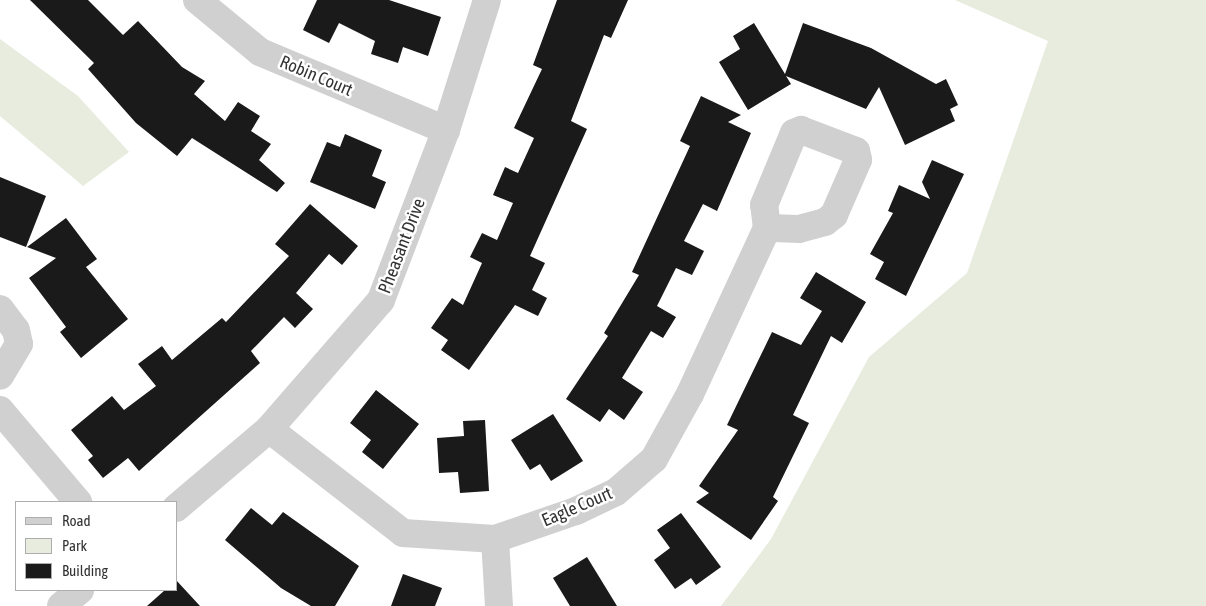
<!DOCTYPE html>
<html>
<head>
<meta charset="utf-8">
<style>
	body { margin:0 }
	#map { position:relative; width:1206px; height:606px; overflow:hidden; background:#fff; font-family:"Asap Condensed",sans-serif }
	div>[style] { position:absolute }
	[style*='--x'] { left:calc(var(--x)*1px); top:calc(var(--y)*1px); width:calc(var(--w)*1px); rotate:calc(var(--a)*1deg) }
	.green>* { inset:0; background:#e7ecde }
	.building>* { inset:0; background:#1a1a1a }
	.minor>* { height:28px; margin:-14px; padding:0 14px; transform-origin:14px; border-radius:14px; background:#d0d0d0 }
	.tertiary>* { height:28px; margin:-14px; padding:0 14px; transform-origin:14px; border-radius:14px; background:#d0d0d0 }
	span { translate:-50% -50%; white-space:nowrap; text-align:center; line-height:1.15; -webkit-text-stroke:5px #fff; paint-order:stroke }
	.street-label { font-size:18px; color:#333 }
	.legend { position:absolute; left:15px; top:501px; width:162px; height:90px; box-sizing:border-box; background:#fff; border:1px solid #adadad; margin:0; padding:6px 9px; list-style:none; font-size:15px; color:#333 }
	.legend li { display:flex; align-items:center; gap:10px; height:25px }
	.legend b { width:25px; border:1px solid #adadad }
</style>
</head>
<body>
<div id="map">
	<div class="green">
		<div style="clip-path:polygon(955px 0,1206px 0,1206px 606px,721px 606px,771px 539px,869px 357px,967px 273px,1048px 41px)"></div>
		<div style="clip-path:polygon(0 39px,78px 96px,129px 152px,83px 186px,0 116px)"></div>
	</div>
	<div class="building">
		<div style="clip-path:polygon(30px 0,88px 0,123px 35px,138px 21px,182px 67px,205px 81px,194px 94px,225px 121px,238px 102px,260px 116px,251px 131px,271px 144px,259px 160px,285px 183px,277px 192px,192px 138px,177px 156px,136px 123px,88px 69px,94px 63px)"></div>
		<div style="clip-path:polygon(317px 0,389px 0,441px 17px,428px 56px,403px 47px,398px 63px,371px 54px,375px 41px,339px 23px,329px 43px,303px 30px)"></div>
		<div style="clip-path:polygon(557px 0,628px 0,611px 38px,604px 35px,571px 121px,587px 129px,530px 256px,545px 263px,532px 290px,547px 298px,538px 316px,515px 305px,469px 370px,441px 350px,448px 340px,431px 328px,452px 298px,463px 305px,482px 263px,470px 257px,482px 233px,497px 240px,513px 203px,493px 195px,505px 167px,518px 173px,534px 138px,514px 128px,542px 69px,533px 65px)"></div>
		<div style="clip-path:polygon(754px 23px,785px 74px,803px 23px,871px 48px,936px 84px,946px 79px,958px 105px,950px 109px,955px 121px,905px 145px,879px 87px,866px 109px,786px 76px,791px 84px,748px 110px,719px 62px,740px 49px,733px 36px)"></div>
		<div style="clip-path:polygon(701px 96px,741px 115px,728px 122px,751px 133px,717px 211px,703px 204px,684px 241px,704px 251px,692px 275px,676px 268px,657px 306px,676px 317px,663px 338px,651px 331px,622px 378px,643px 392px,624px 420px,609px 409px,600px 422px,566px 399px,608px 336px,604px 333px,639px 275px,632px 272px,690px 146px,680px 141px)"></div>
		<div style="clip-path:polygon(345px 134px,382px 150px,372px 176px,386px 182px,375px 209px,310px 182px,327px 142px,340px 147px)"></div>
		<div style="clip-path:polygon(932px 160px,964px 174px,906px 296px,875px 279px,884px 262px,870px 254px,893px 213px,888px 211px,899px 185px,930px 199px,922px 182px)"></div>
		<div style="clip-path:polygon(0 177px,46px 196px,26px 247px,0 237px)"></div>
		<div style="clip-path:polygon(310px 204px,358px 246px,342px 265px,329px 254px,296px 293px,313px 309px,295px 328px,284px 317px,251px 351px,260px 363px,139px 471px,128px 458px,103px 478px,88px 460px,93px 456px,71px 430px,112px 396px,124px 410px,156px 386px,138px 364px,162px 346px,172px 360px,222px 318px,226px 322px,289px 256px,275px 244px)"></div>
		<div style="clip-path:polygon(66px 218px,97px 259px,86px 267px,128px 319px,81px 358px,60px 332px,66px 327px,29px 278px,56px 258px,27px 247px)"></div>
		<div style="clip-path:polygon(816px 272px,866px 302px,842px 343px,831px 336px,793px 415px,809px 423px,773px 497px,778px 501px,751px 540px,696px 502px,709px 493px,699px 486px,738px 430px,727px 425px,772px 332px,801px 345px,822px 311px,800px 298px)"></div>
		<div style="clip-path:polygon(376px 390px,419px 424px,383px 469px,362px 452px,371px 440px,350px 423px)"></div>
		<div style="clip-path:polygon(553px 414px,583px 461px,551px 481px,540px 464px,530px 470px,511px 440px)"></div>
		<div style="clip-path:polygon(485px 420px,489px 491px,460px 493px,458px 472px,439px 473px,437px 438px,464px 436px,463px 421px)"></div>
		<div style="clip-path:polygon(251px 508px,272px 525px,283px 512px,359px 566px,335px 606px,311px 606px,281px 588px,225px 540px)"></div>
		<div style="clip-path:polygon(681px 513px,721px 567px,696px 585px,691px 578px,675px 589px,654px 560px,670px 548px,657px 530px)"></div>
		<div style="clip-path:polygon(587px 557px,617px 606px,570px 606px,553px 578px)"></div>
		<div style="clip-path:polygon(403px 574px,442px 588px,435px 606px,391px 606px)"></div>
		<div style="clip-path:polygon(176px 580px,200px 606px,147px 606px,165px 590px,176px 590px)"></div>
	</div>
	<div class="minor">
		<div style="--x:197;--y:0;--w:82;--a:39.5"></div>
		<div style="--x:260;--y:52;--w:202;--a:22.8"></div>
		<div style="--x:801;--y:130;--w:59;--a:20.9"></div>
		<div style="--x:856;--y:151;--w:9;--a:77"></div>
		<div style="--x:858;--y:160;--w:60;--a:113.6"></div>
		<div style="--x:834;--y:215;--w:11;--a:142"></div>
		<div style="--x:825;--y:222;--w:27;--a:165"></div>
		<div style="--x:799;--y:229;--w:32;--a:-178"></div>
		<div style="--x:767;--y:228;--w:23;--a:-97"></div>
		<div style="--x:764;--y:205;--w:78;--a:-67.4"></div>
		<div style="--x:794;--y:133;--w:8;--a:-23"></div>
		<div style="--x:0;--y:309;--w:26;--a:53"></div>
		<div style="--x:16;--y:330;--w:14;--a:78"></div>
		<div style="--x:19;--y:344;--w:37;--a:121"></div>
		<div style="--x:0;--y:410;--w:121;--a:49.7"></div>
		<div style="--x:269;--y:429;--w:170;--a:37.8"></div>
		<div style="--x:403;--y:533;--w:92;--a:3.7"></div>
		<div style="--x:495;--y:539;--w:86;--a:-19.1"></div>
		<div style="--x:576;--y:511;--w:44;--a:-25.4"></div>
		<div style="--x:616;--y:492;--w:50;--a:-41"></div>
		<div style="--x:654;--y:459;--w:74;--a:-61"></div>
		<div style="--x:690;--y:394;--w:183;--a:-65.1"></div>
		<div style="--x:495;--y:539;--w:67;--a:86.6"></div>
	</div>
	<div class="tertiary">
		<div style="--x:176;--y:508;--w:122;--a:-40.3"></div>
		<div style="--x:269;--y:429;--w:171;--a:-49"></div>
		<div style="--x:381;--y:300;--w:182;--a:-69.1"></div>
		<div style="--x:446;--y:130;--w:136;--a:-72.5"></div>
		<div style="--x:61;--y:606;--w:25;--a:-40"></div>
	</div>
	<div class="street-label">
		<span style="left:316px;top:76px;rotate:23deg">Robin Court</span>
		<span style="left:402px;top:246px;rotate:-69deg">Pheasant Drive</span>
		<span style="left:577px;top:507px;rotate:-23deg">Eagle Court</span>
	</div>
	<ul class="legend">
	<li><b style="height:6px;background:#d0d0d0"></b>Road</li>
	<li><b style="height:14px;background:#e7ecde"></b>Park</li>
	<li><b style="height:14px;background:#1a1a1a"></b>Building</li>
	</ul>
</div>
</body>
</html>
